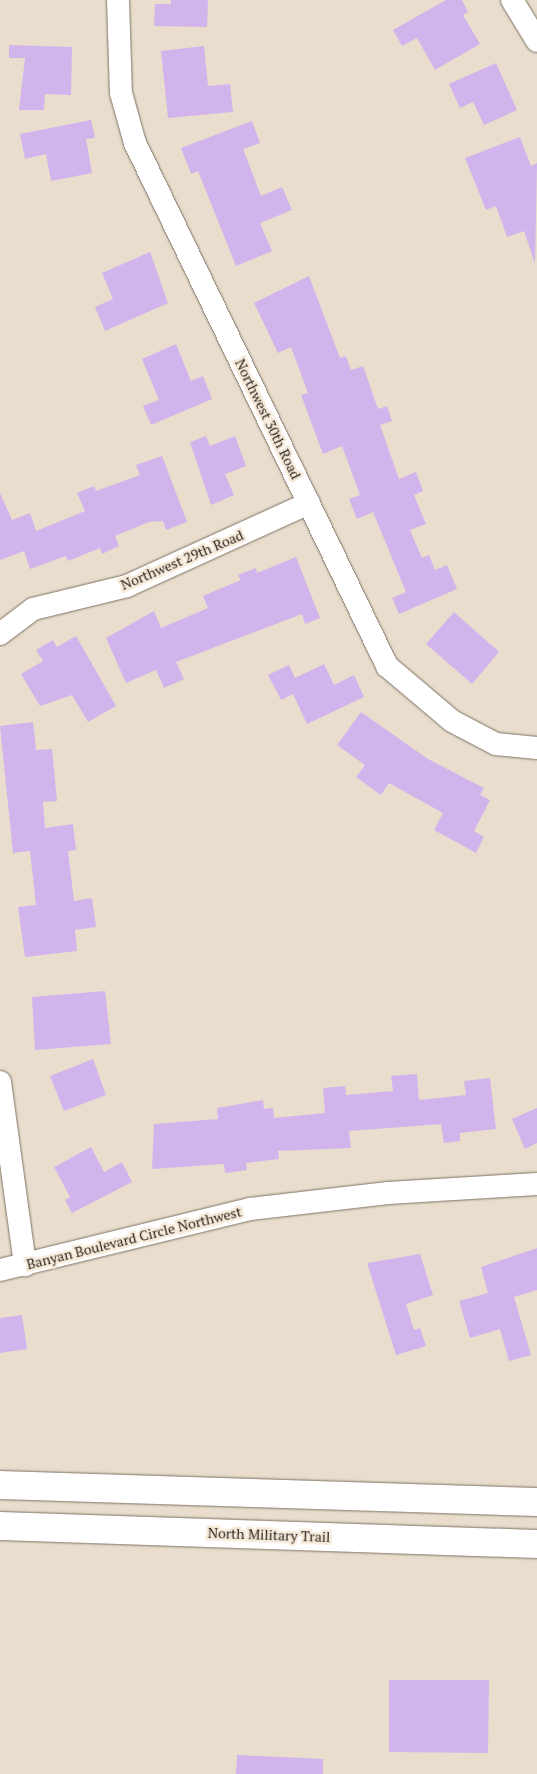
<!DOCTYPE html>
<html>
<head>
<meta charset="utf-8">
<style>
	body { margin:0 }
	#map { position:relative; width:537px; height:1774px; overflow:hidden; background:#e9ddcd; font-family:"PT Serif",serif }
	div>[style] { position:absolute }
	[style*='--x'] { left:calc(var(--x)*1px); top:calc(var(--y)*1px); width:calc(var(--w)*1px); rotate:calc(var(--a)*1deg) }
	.building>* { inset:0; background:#d2b4ed }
	.roads { filter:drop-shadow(0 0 1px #7e7365) drop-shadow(0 0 1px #7e7365) }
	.minor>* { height:22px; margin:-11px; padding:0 11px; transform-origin:11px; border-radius:11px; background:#fff }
	.major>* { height:28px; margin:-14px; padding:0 14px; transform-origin:14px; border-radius:14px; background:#fff }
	span { translate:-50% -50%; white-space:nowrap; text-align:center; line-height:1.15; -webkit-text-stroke:5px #f6eada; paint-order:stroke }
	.street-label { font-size:14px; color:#27221c }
</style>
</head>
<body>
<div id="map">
	<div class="building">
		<div style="clip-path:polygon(171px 0,208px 0,207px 27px,154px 26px,155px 4px,171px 4px)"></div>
		<div style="clip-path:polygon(446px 0,462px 0,468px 12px,463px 15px,480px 44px,435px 70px,417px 38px,402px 46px,393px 30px)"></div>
		<div style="clip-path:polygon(9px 45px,72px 47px,71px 95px,45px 94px,44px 110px,19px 110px,25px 58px,9px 58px)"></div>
		<div style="clip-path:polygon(204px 46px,208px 86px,230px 84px,233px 112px,168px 118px,161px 51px)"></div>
		<div style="clip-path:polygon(496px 63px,517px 110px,484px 125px,473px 102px,460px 108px,449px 84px)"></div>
		<div style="clip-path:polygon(91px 120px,95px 138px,86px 139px,92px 173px,51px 181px,46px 154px,25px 159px,20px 134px)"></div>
		<div style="clip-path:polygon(252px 121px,260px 143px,243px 149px,261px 196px,282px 187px,292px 210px,260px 223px,272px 251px,236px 266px,198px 171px,191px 174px,181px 148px)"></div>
		<div style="clip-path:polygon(520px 137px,531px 166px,537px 163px,535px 264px,524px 231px,507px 237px,496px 206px,486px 210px,465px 158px)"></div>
		<div style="clip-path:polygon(150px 252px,168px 303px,105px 331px,95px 307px,113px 299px,102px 273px)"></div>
		<div style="clip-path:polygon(309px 276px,340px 358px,346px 356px,351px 370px,363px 366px,378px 409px,387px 406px,392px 421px,380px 425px,399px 479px,416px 472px,423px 491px,414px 495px,426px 524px,410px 530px,422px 558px,429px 555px,435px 570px,447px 565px,457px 589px,399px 614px,392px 598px,406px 592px,373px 512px,357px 519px,349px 499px,360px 495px,342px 446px,323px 454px,301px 395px,308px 393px,291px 347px,278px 353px,254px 303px)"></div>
		<div style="clip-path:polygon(176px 344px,191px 381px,203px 376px,212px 399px,151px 425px,143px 406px,159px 400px,142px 359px)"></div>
		<div style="clip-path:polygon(206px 436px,210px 446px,235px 436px,246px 466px,225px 474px,234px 495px,211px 505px,190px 442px)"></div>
		<div style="clip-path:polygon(162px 456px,187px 522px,166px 530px,163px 521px,149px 522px,115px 536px,119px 546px,102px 554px,100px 548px,68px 561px,66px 556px,30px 569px,24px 551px,0 560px,0 493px,12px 520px,30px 513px,36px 531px,85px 511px,77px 493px,94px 486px,96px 491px,140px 475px,136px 465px)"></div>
		<div style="clip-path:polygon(296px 557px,320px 618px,305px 624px,302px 614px,176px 662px,184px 679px,164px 688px,156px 670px,126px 683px,106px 638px,154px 611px,161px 628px,208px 608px,203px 596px,241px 580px,238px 575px,256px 568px,257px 573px)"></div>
		<div style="clip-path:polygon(454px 612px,499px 652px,472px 684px,426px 644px)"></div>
		<div style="clip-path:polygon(76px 636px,116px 706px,88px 722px,72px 695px,40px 706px,21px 674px,43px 661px,36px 650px,53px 640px,57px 647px)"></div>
		<div style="clip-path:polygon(324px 664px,334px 685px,354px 675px,364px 697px,307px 724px,293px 694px,281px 700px,268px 675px,289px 665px,295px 678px)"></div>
		<div style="clip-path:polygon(361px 712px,428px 759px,484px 788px,480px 795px,490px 800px,474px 831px,484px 837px,476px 853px,434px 830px,443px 813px,389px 783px,381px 795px,356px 777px,365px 765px,337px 745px)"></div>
		<div style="clip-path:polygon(33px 722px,36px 750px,52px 749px,57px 801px,43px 802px,45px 828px,73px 824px,76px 850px,68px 851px,74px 901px,92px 898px,96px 927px,75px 930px,77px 951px,25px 957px,18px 907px,36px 905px,30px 851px,13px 853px,0 726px)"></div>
		<div style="clip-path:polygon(105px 991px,111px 1044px,35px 1050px,32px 997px)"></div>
		<div style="clip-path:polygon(93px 1059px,106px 1095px,64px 1111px,50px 1076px)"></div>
		<div style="clip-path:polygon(417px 1074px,419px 1100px,466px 1095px,464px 1081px,490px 1078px,496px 1129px,460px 1133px,460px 1141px,444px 1143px,441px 1124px,349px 1131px,351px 1148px,278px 1151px,279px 1159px,246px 1163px,247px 1170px,225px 1173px,224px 1164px,152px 1169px,154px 1124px,218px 1119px,217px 1108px,263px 1100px,264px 1109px,273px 1108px,274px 1118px,325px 1113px,323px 1088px,345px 1086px,346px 1095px,393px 1091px,391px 1076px)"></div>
		<div style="clip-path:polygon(537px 1108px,537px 1143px,525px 1149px,512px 1119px)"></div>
		<div style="clip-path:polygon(91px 1147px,104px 1172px,122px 1162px,132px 1182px,72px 1213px,65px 1200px,70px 1197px,54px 1167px)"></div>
		<div style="clip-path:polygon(537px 1248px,537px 1290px,514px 1297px,531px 1355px,509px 1361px,500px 1329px,470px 1338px,459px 1301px,488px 1293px,481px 1267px)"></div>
		<div style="clip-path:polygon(420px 1254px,433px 1295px,406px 1304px,414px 1330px,420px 1328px,426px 1346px,396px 1355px,367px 1263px)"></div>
		<div style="clip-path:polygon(22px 1315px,27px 1349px,0 1353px,0 1318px)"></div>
		<div style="clip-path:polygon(389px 1680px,489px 1680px,488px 1753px,389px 1752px)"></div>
		<div style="clip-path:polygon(237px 1755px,323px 1759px,323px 1774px,236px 1774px)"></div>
	</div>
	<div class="roads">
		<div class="minor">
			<div style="--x:118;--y:0;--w:93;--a:88.2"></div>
			<div style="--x:121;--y:93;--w:52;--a:74.4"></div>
			<div style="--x:135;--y:143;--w:581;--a:64.27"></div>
			<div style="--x:387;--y:666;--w:85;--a:40.2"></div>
			<div style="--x:452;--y:721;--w:50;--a:27.6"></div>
			<div style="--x:496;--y:744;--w:41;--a:5.6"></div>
			<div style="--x:512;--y:0;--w:48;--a:58.6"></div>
			<div style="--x:0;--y:634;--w:41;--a:-37.1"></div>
			<div style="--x:33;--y:609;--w:97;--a:-13.7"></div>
			<div style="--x:127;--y:586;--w:200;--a:-24.5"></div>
			<div style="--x:0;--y:1082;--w:185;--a:82.2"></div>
			<div style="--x:0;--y:1270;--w:257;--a:-13.7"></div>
			<div style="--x:250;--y:1209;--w:139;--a:-6.6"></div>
			<div style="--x:388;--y:1193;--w:149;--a:-3.5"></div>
		</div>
		<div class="major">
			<div style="--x:0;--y:1485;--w:537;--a:1.81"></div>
			<div style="--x:0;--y:1526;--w:537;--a:1.92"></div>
		</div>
	</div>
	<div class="street-label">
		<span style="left:268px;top:419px;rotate:64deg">Northwest 30th Road</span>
		<span style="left:182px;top:560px;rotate:-23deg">Northwest 29th Road</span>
		<span style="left:134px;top:1238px;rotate:-14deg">Banyan Boulevard Circle Northwest</span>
		<span style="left:269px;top:1535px;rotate:2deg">North Military Trail</span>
	</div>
</div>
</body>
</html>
